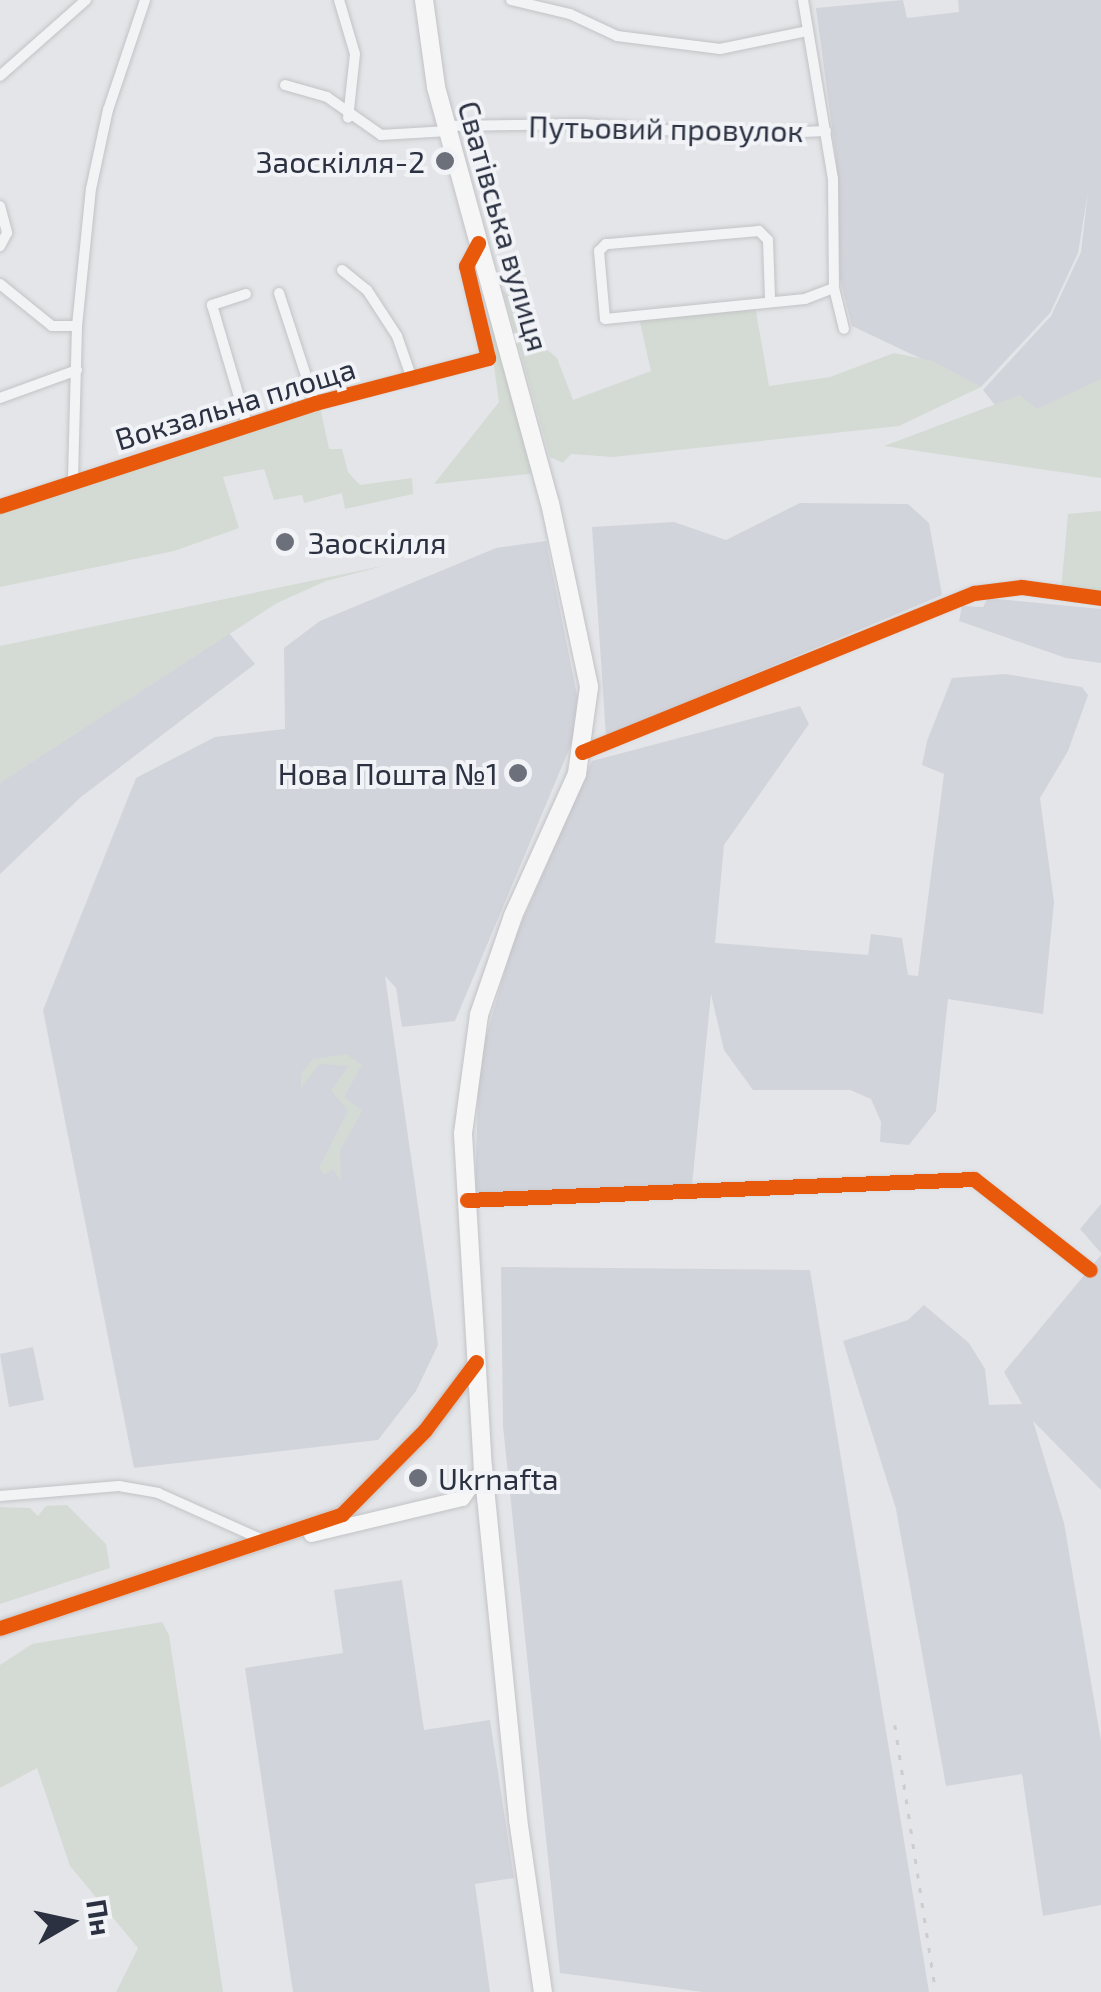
<!DOCTYPE html>
<html>
<head>
<meta charset="utf-8">
<style>
	body { margin:0 }
	#map { position:relative; width:1101px; height:1992px; overflow:hidden; background:#e4e5e8; font-family:"Exo 2",sans-serif }
	div>[style] { position:absolute }
	[style*='--x'] { left:calc(var(--x)*1px); top:calc(var(--y)*1px); width:calc(var(--w)*1px); rotate:calc(var(--a)*1deg) }
	.built>* { inset:0; background:#d2d4db }
	.green>* { inset:0; background:#d4dbd4 }
	.roads { filter:drop-shadow(0 0 2px #c2c3c6) drop-shadow(0 0 2px #c2c3c6) }
	.street>* { height:10px; margin:-5px; padding:0 5px; transform-origin:5px; border-radius:5px; background:#f2f3f5 }
	.secondary>* { height:15px; margin:-7.5px; padding:0 7.5px; transform-origin:7.5px; border-radius:7.5px; background:#f6f6f7 }
	.primary>* { height:18px; margin:-9px; padding:0 9px; transform-origin:9px; border-radius:9px; background:#f6f6f7 }
	.rail>* { height:2.5px; margin-top:-1.25px; transform-origin:0; background:repeating-linear-gradient(90deg,#cccdcf 0 5px,transparent 0 15px) }
	.cycleway>* { height:15px; margin:-7.5px; padding:0 7.5px; transform-origin:7.5px; border-radius:7.5px; background:#e8590c }
	.dots>* { width:28px; height:28px; translate:-50% -50%; box-sizing:border-box; border:5px solid #f1f3f7; border-radius:50% }
	span { translate:-50% -50%; white-space:nowrap; text-align:center; line-height:1.15; -webkit-text-stroke:8px #f1f3f7; paint-order:stroke }
	.street-label { font-size:30px; color:#2b3141 }
	.poi-label { font-size:30px; color:#2b3141 }
	.right { translate:-100% -50%; text-align:right }
	.left { translate:0 -50%; text-align:left }
	.north { position:absolute; left:20px; top:1872px; width:100px; height:100px; -webkit-text-stroke:8px #f1f3f7; paint-order:stroke; rotate:81deg; font-size:28px; font-weight:700; line-height:40px; text-align:center; color:#2b3141 }
	.north::after { content:''; display:block; margin:auto; width:35px; height:45px; background:#2b3141; clip-path:polygon(50% 0,100% 100%,50% 72%,0 100%) }
</style>
</head>
<body>
<div id="map">
	<div class="built">
		<div style="clip-path:polygon(903px 0,907px 18px,959px 12px,958px 0,1101px 0,1101px 453px,1016px 432px,983px 390px,1051px 316px,1081px 252px,1088px 192px,1078px 253px,1050px 313px,981px 387px,852px 326px,840px 279px,836px 157px,816px 8px)"></div>
		<div style="clip-path:polygon(800px 503px,908px 504px,929px 523px,942px 595px,606px 736px,592px 527px,674px 522px,726px 540px)"></div>
		<div style="clip-path:polygon(546px 541px,577px 695px,576px 733px,455px 1021px,402px 1027px,396px 988px,385px 976px,438px 1345px,416px 1391px,378px 1440px,134px 1468px,43px 1010px,136px 778px,215px 737px,285px 729px,284px 648px,320px 621px,496px 548px)"></div>
		<div style="clip-path:polygon(988px 598px,1101px 609px,1101px 663px,1066px 658px,959px 621px,962px 606px,983px 607px)"></div>
		<div style="clip-path:polygon(217px 619px,255px 664px,81px 797px,0 874px,0 783px)"></div>
		<div style="clip-path:polygon(1006px 674px,1082px 687px,1088px 695px,1068px 751px,1040px 798px,1054px 902px,1043px 1014px,948px 999px,936px 1111px,909px 1145px,880px 1142px,881px 1122px,871px 1099px,850px 1090px,753px 1090px,724px 1050px,711px 994px,692px 1185px,475px 1194px,479px 1061px,514px 940px,592px 761px,800px 706px,809px 724px,724px 845px,715px 943px,868px 955px,871px 934px,902px 938px,908px 975px,918px 976px,944px 774px,922px 765px,927px 741px,952px 678px)"></div>
		<div style="clip-path:polygon(1101px 1204px,1101px 1253px,1080px 1229px)"></div>
		<div style="clip-path:polygon(1101px 1255px,1101px 1490px,1033px 1421px,1064px 1523px,1101px 1741px,1101px 1905px,1043px 1916px,1022px 1774px,946px 1786px,896px 1509px,843px 1341px,908px 1320px,924px 1305px,969px 1343px,985px 1369px,989px 1405px,1022px 1404px,1004px 1372px)"></div>
		<div style="clip-path:polygon(501px 1267px,810px 1270px,929px 1992px,703px 1992px,560px 1973px,503px 1426px)"></div>
		<div style="clip-path:polygon(33px 1347px,44px 1400px,9px 1407px,0 1354px)"></div>
		<div style="clip-path:polygon(402px 1580px,424px 1730px,490px 1720px,514px 1878px,475px 1884px,490px 1992px,293px 1992px,245px 1668px,343px 1653px,334px 1590px)"></div>
	</div>
	<div class="green">
		<div style="clip-path:polygon(481px 274px,538px 473px,434px 484px,499px 402px)"></div>
		<div style="clip-path:polygon(503px 290px,529px 315px,538px 342px,557px 358px,573px 400px,651px 371px,639px 318px,754px 300px,769px 386px,830px 377px,894px 353px,933px 361px,981px 387px,899px 426px,613px 457px,571px 454px,563px 463px,550px 457px)"></div>
		<div style="clip-path:polygon(1101px 379px,1101px 478px,884px 446px,1020px 395px,1037px 409px)"></div>
		<div style="clip-path:polygon(319px 402px,329px 449px,342px 449px,348px 472px,360px 485px,412px 478px,413px 494px,345px 509px,342px 493px,304px 503px,302px 495px,274px 500px,264px 469px,223px 477px,239px 528px,174px 551px,0 587px,0 506px)"></div>
		<div style="clip-path:polygon(1101px 511px,1101px 598px,1061px 590px,1068px 514px)"></div>
		<div style="clip-path:polygon(387px 565px,326px 581px,277px 603px,0 783px,0 646px)"></div>
		<div style="clip-path:polygon(346px 1054px,362px 1065px,344px 1097px,362px 1111px,340px 1151px,341px 1181px,333px 1169px,324px 1175px,319px 1168px,348px 1111px,331px 1090px,349px 1066px,319px 1064px,301px 1089px,301px 1073px,313px 1059px)"></div>
		<div style="clip-path:polygon(67px 1505px,106px 1544px,110px 1568px,0 1604px,0 1507px,30px 1508px,38px 1516px,46px 1506px)"></div>
		<div style="clip-path:polygon(162px 1622px,169px 1635px,223px 1992px,116px 1992px,138px 1948px,70px 1866px,37px 1768px,0 1788px,0 1665px,32px 1644px)"></div>
	</div>
	<div class="roads">
		<div class="street">
			<div style="--x:339;--y:0;--w:56;--a:73.5"></div>
			<div style="--x:355;--y:54;--w:64;--a:96.2"></div>
			<div style="--x:511;--y:0;--w:61;--a:13.3"></div>
			<div style="--x:570;--y:14;--w:52;--a:25.1"></div>
			<div style="--x:617;--y:36;--w:104;--a:7.2"></div>
			<div style="--x:720;--y:49;--w:90;--a:-11.6"></div>
			<div style="--x:803;--y:0;--w:181;--a:80.5"></div>
			<div style="--x:833;--y:179;--w:109;--a:89.5"></div>
			<div style="--x:834;--y:288;--w:42;--a:76.3"></div>
			<div style="--x:0;--y:76;--w:115;--a:-41.5"></div>
			<div style="--x:285;--y:85;--w:44;--a:15.9"></div>
			<div style="--x:327;--y:97;--w:66;--a:35.1"></div>
			<div style="--x:381;--y:135;--w:67;--a:-3.4"></div>
			<div style="--x:447;--y:126;--w:137;--a:-0.8"></div>
			<div style="--x:584;--y:124;--w:148;--a:4.3"></div>
			<div style="--x:732;--y:135;--w:94;--a:-2.4"></div>
			<div style="--x:0;--y:206;--w:28;--a:75"></div>
			<div style="--x:7;--y:233;--w:15;--a:118"></div>
			<div style="--x:342;--y:270;--w:32;--a:39"></div>
			<div style="--x:367;--y:290;--w:55;--a:56.9"></div>
			<div style="--x:397;--y:336;--w:46;--a:70.8"></div>
			<div style="--x:0;--y:284;--w:67;--a:38.9"></div>
			<div style="--x:52;--y:326;--w:25;--a:0"></div>
			<div style="--x:279;--y:293;--w:116;--a:71.9"></div>
			<div style="--x:246;--y:294;--w:36;--a:162"></div>
			<div style="--x:212;--y:305;--w:124;--a:73.6"></div>
			<div style="--x:770;--y:298;--w:58;--a:-92"></div>
			<div style="--x:768;--y:240;--w:13;--a:-135"></div>
			<div style="--x:759;--y:231;--w:154;--a:175.1"></div>
			<div style="--x:606;--y:244;--w:10;--a:135"></div>
			<div style="--x:599;--y:251;--w:68;--a:85"></div>
			<div style="--x:605;--y:319;--w:201;--a:-5.7"></div>
			<div style="--x:805;--y:299;--w:31;--a:-21"></div>
			<div style="--x:0;--y:398;--w:82;--a:-20"></div>
			<div style="--x:73;--y:479;--w:153;--a:-88.5"></div>
			<div style="--x:77;--y:326;--w:138;--a:-84.2"></div>
			<div style="--x:91;--y:189;--w:81;--a:-77.9"></div>
			<div style="--x:108;--y:110;--w:116;--a:-71.4"></div>
			<div style="--x:0;--y:506;--w:331;--a:-18.1"></div>
			<div style="--x:315;--y:403;--w:179;--a:-14.6"></div>
			<div style="--x:488;--y:358;--w:95;--a:-103.4"></div>
			<div style="--x:466;--y:266;--w:24;--a:-62"></div>
			<div style="--x:582;--y:752;--w:423;--a:-22.1"></div>
			<div style="--x:974;--y:593;--w:48;--a:-7.1"></div>
			<div style="--x:1022;--y:587;--w:80;--a:7.9"></div>
			<div style="--x:467;--y:1200;--w:507;--a:-2.37"></div>
			<div style="--x:974;--y:1179;--w:147;--a:38.1"></div>
			<div style="--x:0;--y:1496;--w:119;--a:-4.8"></div>
			<div style="--x:119;--y:1486;--w:40;--a:10"></div>
			<div style="--x:158;--y:1493;--w:115;--a:24.1"></div>
		</div>
		<div class="secondary">
			<div style="--x:311;--y:1534;--w:155;--a:-13.4"></div>
			<div style="--x:462;--y:1498;--w:37;--a:-55"></div>
			<div style="--x:0;--y:1628;--w:360;--a:-18.4"></div>
			<div style="--x:342;--y:1514;--w:118;--a:-45.3"></div>
			<div style="--x:425;--y:1430;--w:85;--a:-53.1"></div>
		</div>
		<div class="primary">
			<div style="--x:424;--y:0;--w:88;--a:82.1"></div>
			<div style="--x:436;--y:87;--w:431;--a:74.7"></div>
			<div style="--x:550;--y:503;--w:188;--a:78"></div>
			<div style="--x:589;--y:687;--w:88;--a:97.9"></div>
			<div style="--x:577;--y:774;--w:156;--a:114.3"></div>
			<div style="--x:513;--y:916;--w:105;--a:109"></div>
			<div style="--x:479;--y:1015;--w:120;--a:97.7"></div>
			<div style="--x:463;--y:1134;--w:334;--a:86.6"></div>
			<div style="--x:483;--y:1467;--w:354;--a:84.3"></div>
			<div style="--x:518;--y:1819;--w:175;--a:81.8"></div>
		</div>
	</div>
	<div class="rail">
		<div style="--x:895;--y:1725;--w:270;--a:81.3"></div>
	</div>
	<div class="cycleway">
		<div style="--x:0;--y:506;--w:331;--a:-18.1"></div>
		<div style="--x:315;--y:403;--w:179;--a:-14.6"></div>
		<div style="--x:488;--y:358;--w:95;--a:-103.4"></div>
		<div style="--x:466;--y:266;--w:26;--a:-62"></div>
		<div style="--x:582;--y:752;--w:423;--a:-22.1"></div>
		<div style="--x:974;--y:593;--w:48;--a:-7.1"></div>
		<div style="--x:1022;--y:587;--w:80;--a:7.9"></div>
		<div style="--x:467;--y:1200;--w:507;--a:-2.37"></div>
		<div style="--x:974;--y:1179;--w:147;--a:38.1"></div>
		<div style="--x:0;--y:1628;--w:360;--a:-18.4"></div>
		<div style="--x:342;--y:1514;--w:118;--a:-45.3"></div>
		<div style="--x:425;--y:1430;--w:85;--a:-53.1"></div>
	</div>
	<div class="dots">
		<div style="left:445px;top:161px;background:#6c707b"></div>
		<div style="left:285px;top:542px;background:#6c707b"></div>
		<div style="left:518px;top:773px;background:#6c707b"></div>
		<div style="left:418px;top:1478px;background:#6c707b"></div>
	</div>
	<div class="street-label">
		<span style="left:666px;top:128px;rotate:1deg">Путьовий провулок</span>
		<span style="left:504px;top:226px;rotate:74deg">Сватівська вулиця</span>
		<span style="left:235px;top:403px;rotate:-17deg">Вокзальна площа</span>
	</div>
	<div class="poi-label">
		<span class="right" style="left:425px;top:161px">Заоскілля-2</span>
		<span class="left" style="left:308px;top:542px">Заоскiлля</span>
		<span class="right" style="left:498px;top:773px">Нова Пошта №1</span>
		<span class="left" style="left:438px;top:1478px">Ukrnafta</span>
	</div>
	<div class="north">Пн</div>
</div>
</body>
</html>
